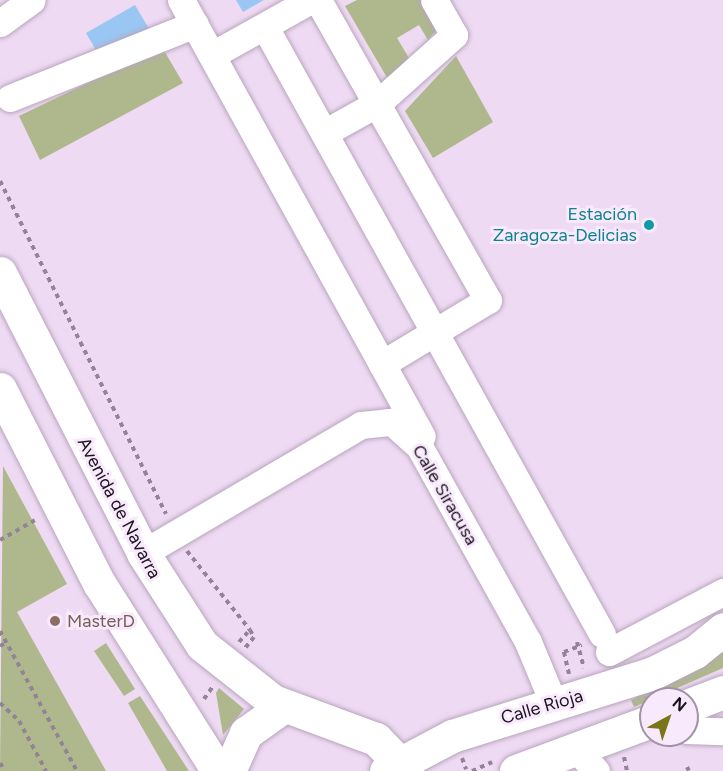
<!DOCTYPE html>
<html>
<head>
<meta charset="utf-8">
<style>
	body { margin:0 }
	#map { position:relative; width:723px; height:771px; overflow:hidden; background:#eedaf3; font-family:Figtree,sans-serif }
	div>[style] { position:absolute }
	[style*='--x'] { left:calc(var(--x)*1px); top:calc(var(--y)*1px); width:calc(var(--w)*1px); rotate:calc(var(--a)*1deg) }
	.green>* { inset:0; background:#afb88d }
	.water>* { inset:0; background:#99c6f2 }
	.path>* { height:4px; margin-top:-2px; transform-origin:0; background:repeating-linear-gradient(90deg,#928496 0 4.5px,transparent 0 9px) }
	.roads { filter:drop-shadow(0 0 2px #b8a5bc) drop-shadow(0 0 2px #b8a5bc) }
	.minor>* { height:27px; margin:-13.5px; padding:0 13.5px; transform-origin:13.5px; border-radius:13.5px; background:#fff }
	.major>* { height:33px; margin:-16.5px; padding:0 16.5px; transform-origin:16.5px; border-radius:16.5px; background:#fff }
	.dots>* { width:16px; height:16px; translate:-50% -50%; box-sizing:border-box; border:3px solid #f9e9fd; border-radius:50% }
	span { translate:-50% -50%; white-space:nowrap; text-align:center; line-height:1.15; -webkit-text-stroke:6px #f9e9fd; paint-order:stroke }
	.culture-label { font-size:18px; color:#0d838f }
	.right { translate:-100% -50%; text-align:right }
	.street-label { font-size:18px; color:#1a131c }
	.education-label { font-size:18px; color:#785e54 }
	.left { translate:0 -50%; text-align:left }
	.north { position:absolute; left:639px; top:687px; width:60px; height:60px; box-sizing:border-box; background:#f9e9fd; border:2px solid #a093a3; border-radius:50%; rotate:40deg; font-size:16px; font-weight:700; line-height:24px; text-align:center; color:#1a131c }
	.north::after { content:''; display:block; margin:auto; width:21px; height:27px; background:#7a751a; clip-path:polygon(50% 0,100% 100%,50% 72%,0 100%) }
</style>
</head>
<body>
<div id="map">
	<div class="green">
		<div style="clip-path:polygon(357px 0,424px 0,439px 27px,428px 40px,419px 25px,397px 38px,409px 58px,389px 81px,345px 6px)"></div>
		<div style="clip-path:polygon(162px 47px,183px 83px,40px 160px,19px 116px)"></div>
		<div style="clip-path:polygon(456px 56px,493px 122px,433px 158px,405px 111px)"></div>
		<div style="clip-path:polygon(3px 466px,67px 584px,17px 612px,106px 771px,0 771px)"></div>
		<div style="clip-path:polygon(106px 643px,135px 689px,124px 696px,94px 651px)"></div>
		<div style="clip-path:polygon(723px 649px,723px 668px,634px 707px,631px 700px)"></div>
		<div style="clip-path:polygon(219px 688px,244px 709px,223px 735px,216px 693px)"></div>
		<div style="clip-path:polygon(140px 696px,189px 771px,167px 771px,128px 703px)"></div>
	</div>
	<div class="water">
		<div style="clip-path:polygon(236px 0,264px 0,243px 12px)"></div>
		<div style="clip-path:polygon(135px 5px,155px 39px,101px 59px,86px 33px)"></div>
	</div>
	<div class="path">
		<div style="--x:0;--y:181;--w:372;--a:63.5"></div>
		<div style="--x:0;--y:540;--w:40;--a:-29.7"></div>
		<div style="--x:187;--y:551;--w:101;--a:51.4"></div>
		<div style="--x:250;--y:630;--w:8;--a:60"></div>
		<div style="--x:254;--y:637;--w:14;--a:129"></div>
		<div style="--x:0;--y:631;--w:160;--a:61.2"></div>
		<div style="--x:239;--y:642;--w:13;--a:-48"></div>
		<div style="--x:577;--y:642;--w:27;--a:75"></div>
		<div style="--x:0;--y:646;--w:7;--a:-27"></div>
		<div style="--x:569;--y:674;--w:23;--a:-103"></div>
		<div style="--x:564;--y:652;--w:19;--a:-21"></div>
		<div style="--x:204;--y:699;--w:16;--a:-55"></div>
		<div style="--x:0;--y:703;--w:26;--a:43"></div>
		<div style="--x:19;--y:721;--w:57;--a:61.6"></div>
		<div style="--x:624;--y:757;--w:14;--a:78"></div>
		<div style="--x:462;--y:758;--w:12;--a:70"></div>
		<div style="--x:0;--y:763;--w:9;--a:58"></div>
		<div style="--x:687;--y:767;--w:4;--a:63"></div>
		<div style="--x:472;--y:771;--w:22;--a:-24"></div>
	</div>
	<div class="roads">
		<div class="minor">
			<div style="--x:181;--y:0;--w:498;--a:61.1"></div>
			<div style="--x:318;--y:0;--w:345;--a:60.5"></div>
			<div style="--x:488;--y:300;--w:124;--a:148.9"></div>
			<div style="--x:0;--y:23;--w:39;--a:-36"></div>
			<div style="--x:265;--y:27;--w:694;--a:60.96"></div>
			<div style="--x:212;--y:55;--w:113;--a:-29.1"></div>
			<div style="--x:10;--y:98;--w:199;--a:-21.8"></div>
			<div style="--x:324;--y:133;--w:62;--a:-29.1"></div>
			<div style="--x:378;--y:103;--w:102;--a:-41.8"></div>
			<div style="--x:454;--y:35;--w:40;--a:-119.7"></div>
			<div style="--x:143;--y:553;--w:253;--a:-30.4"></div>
			<div style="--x:361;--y:425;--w:31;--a:-6"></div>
			<div style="--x:392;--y:422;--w:36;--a:42"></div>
			<div style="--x:419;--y:446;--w:224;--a:60.9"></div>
			<div style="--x:528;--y:642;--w:65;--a:67.4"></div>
			<div style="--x:609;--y:652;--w:129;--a:-27.8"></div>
			<div style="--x:687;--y:730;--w:36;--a:2"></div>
			<div style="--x:575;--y:747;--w:32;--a:49"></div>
		</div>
		<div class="major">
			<div style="--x:0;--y:273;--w:314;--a:62.9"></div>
			<div style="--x:143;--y:553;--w:109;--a:57.3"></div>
			<div style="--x:202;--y:645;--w:90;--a:38.3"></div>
			<div style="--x:273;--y:701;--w:110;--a:20.3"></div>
			<div style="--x:376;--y:739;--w:45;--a:45.9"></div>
			<div style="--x:0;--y:389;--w:218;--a:63"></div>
			<div style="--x:99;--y:583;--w:222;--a:57.7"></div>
			<div style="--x:687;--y:706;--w:39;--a:-21"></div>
			<div style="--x:229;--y:771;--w:42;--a:-65.9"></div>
			<div style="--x:246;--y:733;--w:47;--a:-35.4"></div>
			<div style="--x:386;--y:771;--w:75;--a:-27.9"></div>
			<div style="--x:452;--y:736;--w:211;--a:-17.4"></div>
			<div style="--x:653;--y:673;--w:47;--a:-26.6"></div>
			<div style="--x:695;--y:652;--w:36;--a:-39"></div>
			<div style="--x:516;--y:771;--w:144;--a:-20.3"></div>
		</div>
	</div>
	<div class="dots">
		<div style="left:649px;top:225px;background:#0f9aa8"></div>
		<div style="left:55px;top:621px;background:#8d6e63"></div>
	</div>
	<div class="culture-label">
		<span class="right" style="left:637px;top:225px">Estación<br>Zaragoza-Delicias</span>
	</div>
	<div class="street-label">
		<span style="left:445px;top:495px;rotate:60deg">Calle Siracusa</span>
		<span style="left:119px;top:508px;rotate:62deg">Avenida de Navarra</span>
		<span style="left:542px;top:707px;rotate:-16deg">Calle Rioja</span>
	</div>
	<div class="education-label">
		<span class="left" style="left:67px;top:621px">MasterD</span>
	</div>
	<div class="north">N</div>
</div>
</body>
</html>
